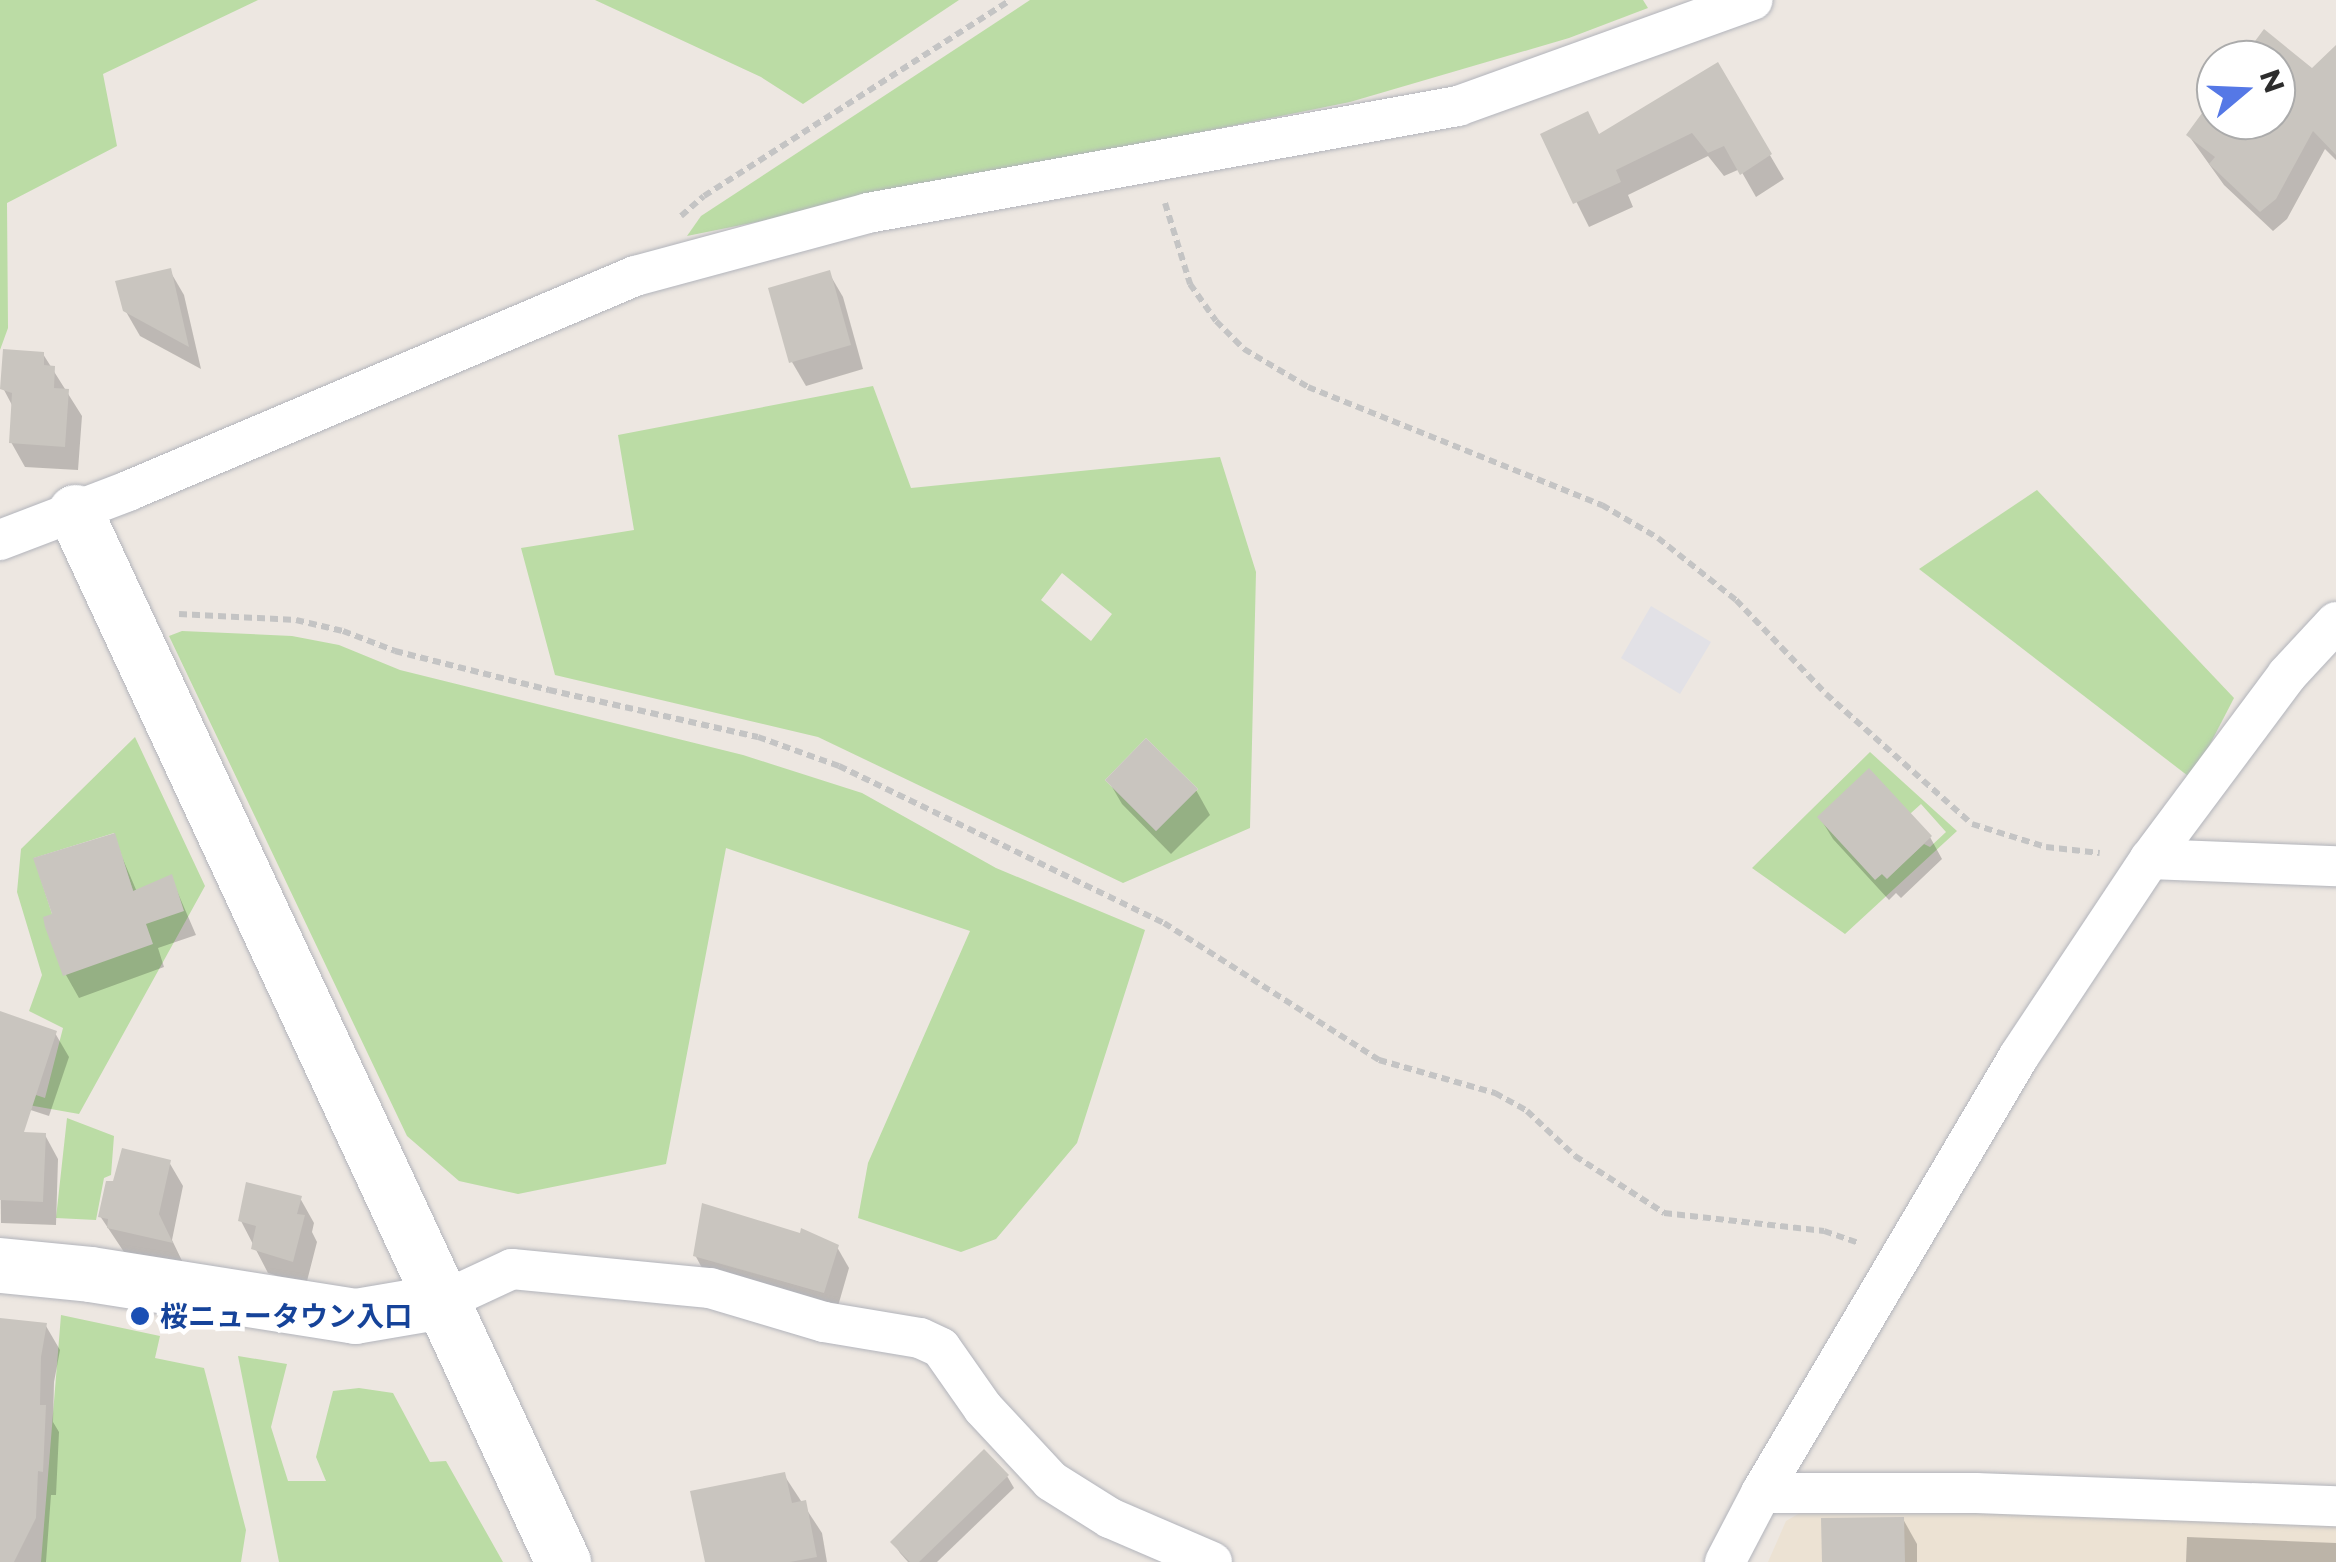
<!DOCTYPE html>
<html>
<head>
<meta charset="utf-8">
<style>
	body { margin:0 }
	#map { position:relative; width:2336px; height:1562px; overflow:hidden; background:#ede7e1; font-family:Montserrat,"Noto Sans JP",sans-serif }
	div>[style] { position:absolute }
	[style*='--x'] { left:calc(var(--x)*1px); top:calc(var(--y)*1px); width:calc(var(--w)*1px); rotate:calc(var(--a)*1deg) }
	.industrial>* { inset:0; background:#e2e1e6 }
	.education>* { inset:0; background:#ece2d3 }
	.green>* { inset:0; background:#bbdca5 }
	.shadow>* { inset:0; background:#0003 }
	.building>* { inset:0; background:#c9c5bf }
	.path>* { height:6px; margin-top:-3px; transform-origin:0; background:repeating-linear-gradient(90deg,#c4c4c4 0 8px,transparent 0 13px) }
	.roads { filter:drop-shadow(0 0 2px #b2b4bb) drop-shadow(0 0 2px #b2b4bb) }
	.street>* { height:40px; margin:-20px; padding:0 20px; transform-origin:20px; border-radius:20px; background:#fff }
	.secondary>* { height:55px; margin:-27.5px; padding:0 27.5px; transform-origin:27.5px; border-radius:27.5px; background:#fff }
	.dots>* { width:28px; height:28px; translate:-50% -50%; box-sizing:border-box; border:5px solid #fff; border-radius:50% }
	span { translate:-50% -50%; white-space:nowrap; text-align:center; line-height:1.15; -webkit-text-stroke:9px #fff; paint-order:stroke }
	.transit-label { font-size:28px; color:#164399; font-weight:700 }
	.left { translate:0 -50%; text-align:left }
	.north { position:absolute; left:2196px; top:40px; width:100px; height:100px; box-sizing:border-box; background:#fff; border:2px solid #ababab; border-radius:50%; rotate:71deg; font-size:28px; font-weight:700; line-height:40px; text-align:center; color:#2d2d2d }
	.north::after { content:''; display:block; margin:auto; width:35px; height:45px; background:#5578e6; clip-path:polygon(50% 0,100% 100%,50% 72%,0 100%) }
</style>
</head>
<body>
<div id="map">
	<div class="industrial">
		<div style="clip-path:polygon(1651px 606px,1711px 642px,1680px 694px,1621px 658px)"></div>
	</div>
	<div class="education">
		<div style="clip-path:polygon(1812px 1506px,2336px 1523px,2336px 1562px,1768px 1562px,1786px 1521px)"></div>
	</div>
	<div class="green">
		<div style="clip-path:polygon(0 0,258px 0,103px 74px,117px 146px,7px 203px,8px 328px,0 350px)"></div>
		<div style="clip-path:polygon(595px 0,959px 0,803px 104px,761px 77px)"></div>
		<div style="clip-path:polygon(1030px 0,1643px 0,1648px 8px,1569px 38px,1350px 102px,687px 236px,701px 216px)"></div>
		<div style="clip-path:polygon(evenodd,873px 386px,911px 488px,1220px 457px,1256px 572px,1250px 828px,1123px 883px,818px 737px,555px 675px,521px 548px,634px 530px,618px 435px,873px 386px,1062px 573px,1112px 614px,1091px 641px,1041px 600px,1062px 573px,873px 386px,1146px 738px,1198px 789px,1156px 831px,1105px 780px,1146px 738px)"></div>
		<div style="clip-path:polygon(2037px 490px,2234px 698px,2192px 779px,1919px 569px)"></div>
		<div style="clip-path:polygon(182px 631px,292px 636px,339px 645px,400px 670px,743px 755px,862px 793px,996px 868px,1145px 930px,1077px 1143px,996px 1239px,961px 1252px,858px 1218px,868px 1163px,970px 931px,726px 848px,666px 1164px,518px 1194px,459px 1181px,407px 1136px,169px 636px)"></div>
		<div style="clip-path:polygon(evenodd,135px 737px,205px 886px,79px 1114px,0 1100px,0 1083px,45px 1098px,63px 1028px,29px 1011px,42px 975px,17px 892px,21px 849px,135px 737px,114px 833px,137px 902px,152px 943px,52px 914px,34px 858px,114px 833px)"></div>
		<div style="clip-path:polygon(evenodd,1870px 752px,1957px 831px,1845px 934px,1752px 868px,1870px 752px,1921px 804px,1946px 832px,1930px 847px,1924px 844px,1887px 878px,1882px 874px,1911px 813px,1921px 804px)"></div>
		<div style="clip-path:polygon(67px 1118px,114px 1136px,111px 1175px,104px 1178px,96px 1220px,56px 1218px)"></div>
		<div style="clip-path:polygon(61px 1315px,160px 1336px,155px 1358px,204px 1368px,246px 1530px,241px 1562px,41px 1562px)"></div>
		<div style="clip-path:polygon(238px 1356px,287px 1364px,271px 1427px,288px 1481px,326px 1481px,316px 1457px,333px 1391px,359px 1388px,393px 1393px,430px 1462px,446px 1461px,503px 1562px,279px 1562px)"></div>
	</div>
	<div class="shadow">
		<div style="clip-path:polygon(2264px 33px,2312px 71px,2336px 59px,2336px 160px,2325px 149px,2287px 219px,2273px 231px,2224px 185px,2189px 136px,2216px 99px,2216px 120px,2276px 120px,2276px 60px,2244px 60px)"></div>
		<div style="clip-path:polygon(1717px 65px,1784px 179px,1756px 197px,1740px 169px,1724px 176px,1708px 156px,1628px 195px,1633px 207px,1589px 227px,1543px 135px,1600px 137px)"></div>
		<div style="clip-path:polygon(170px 271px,184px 295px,201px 369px,140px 336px,125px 310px)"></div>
		<div style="clip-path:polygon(829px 273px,843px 297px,863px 369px,806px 386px,792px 362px)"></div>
		<div style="clip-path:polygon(43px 354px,82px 416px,78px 470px,25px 467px,11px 442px,13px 407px,3px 388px)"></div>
		<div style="clip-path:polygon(1108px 780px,1196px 790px,1210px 815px,1171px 854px,1122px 804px)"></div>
		<div style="clip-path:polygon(1820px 818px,1930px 837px,1942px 859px,1901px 898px,1896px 893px,1889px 900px,1833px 839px)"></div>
		<div style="clip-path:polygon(113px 836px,137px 892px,171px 877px,196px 935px,158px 948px,164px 967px,79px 998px,66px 975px,55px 916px)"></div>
		<div style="clip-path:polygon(0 1014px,55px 1033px,69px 1057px,49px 1116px,0 1100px)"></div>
		<div style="clip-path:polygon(0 1133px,45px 1135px,58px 1159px,56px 1225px,1px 1223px)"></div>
		<div style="clip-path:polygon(169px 1162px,183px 1186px,172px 1240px,184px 1265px,124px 1252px,100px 1216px)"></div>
		<div style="clip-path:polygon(300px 1198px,314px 1223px,312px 1232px,317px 1242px,306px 1285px,268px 1273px,241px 1221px)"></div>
		<div style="clip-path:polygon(837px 1247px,849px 1268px,836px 1313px,707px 1277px,695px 1255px)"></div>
		<div style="clip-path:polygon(46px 1326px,60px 1350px,54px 1382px,53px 1422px,59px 1432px,56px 1495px,51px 1495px,46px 1562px,0 1562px,0 1336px)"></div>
		<div style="clip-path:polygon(784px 1475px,822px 1533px,827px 1562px,707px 1562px)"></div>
		<div style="clip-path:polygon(1007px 1476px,1014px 1488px,937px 1562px,908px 1562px,900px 1553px,893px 1542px)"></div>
		<div style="clip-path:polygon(1903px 1519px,1917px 1544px,1917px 1562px,1824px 1562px)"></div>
		<div style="clip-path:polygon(2187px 1537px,2336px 1543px,2336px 1562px,2186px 1562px)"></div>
	</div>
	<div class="building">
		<div style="clip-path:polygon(2264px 29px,2312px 68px,2336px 45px,2336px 155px,2313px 131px,2276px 199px,2260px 212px,2209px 164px,2215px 157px,2186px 135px,2216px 94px,2216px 120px,2276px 120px,2276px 60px,2241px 60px)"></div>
		<div style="clip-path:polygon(1718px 62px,1772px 154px,1740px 175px,1724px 146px,1708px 153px,1692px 133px,1616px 170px,1621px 182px,1573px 204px,1540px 134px,1588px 111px,1599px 134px)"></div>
		<div style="clip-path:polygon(171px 268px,189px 347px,123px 311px,115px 281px)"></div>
		<div style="clip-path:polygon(830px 270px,851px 345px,789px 363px,768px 288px)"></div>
		<div style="clip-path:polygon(3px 349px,44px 352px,44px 365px,55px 366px,54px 388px,69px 389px,65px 447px,9px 443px,12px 393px,0 389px)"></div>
		<div style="clip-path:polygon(1146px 738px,1198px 789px,1156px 831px,1105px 780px)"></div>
		<div style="clip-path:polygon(1869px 768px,1932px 836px,1887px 879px,1882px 874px,1875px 880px,1817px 817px)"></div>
		<div style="clip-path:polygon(115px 833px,133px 891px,172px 874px,184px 911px,146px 924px,153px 944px,63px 976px,45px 927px,43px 917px,52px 914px,33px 858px)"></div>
		<div style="clip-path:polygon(0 1011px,57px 1031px,24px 1132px,46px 1133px,43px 1202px,0 1200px)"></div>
		<div style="clip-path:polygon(122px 1148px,171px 1160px,159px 1214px,173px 1243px,107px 1228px,108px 1219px,98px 1217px,106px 1181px,113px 1181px)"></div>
		<div style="clip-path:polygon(246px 1182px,302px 1196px,297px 1214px,305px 1215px,293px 1262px,251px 1249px,256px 1226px,238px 1221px)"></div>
		<div style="clip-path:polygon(702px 1203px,800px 1233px,801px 1228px,839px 1245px,824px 1293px,693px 1256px)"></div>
		<div style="clip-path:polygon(0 1318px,47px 1323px,41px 1357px,40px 1405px,46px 1405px,43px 1472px,38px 1471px,36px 1518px,14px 1562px,0 1562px)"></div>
		<div style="clip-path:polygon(984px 1449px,1009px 1475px,919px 1562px,910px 1562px,890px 1542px)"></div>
		<div style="clip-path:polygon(785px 1472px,792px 1503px,806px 1500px,817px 1557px,790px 1562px,705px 1562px,690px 1491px)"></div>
		<div style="clip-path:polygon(1904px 1517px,1905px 1562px,1822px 1562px,1821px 1518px)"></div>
	</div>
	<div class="path">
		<div style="--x:1165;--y:203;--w:85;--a:72.8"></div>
		<div style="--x:1190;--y:284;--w:45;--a:54.9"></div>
		<div style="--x:1216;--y:321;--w:40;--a:45"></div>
		<div style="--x:1244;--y:349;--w:74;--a:30.7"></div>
		<div style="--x:1308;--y:387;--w:317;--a:21.9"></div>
		<div style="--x:1602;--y:505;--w:65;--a:30.5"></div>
		<div style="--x:1658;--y:538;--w:100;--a:38.5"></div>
		<div style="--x:1736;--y:600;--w:130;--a:46.2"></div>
		<div style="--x:1826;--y:694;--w:195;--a:41.7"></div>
		<div style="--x:1972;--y:824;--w:77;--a:17.3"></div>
		<div style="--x:2046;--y:847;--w:54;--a:6.3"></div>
		<div style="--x:681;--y:216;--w:30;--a:-41"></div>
		<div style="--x:704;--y:196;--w:363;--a:-32.6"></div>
		<div style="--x:179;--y:614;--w:117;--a:2.9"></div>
		<div style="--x:296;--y:620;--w:48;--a:13.2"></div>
		<div style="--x:343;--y:631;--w:56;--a:21"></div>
		<div style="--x:395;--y:651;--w:159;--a:14.2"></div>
		<div style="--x:549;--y:690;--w:214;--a:12.7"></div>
		<div style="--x:758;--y:737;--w:86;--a:19.7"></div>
		<div style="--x:839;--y:766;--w:361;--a:25.8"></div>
		<div style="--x:1164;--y:923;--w:255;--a:32.5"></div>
		<div style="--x:1379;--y:1060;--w:121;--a:15.9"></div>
		<div style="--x:1495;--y:1093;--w:37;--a:29"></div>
		<div style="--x:1527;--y:1111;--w:66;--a:43.2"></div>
		<div style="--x:1575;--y:1156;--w:106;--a:32.6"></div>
		<div style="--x:1664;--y:1213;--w:161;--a:6.4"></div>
		<div style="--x:1824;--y:1231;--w:36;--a:19"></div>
	</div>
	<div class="roads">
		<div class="street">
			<div style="--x:0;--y:540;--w:137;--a:-20.9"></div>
			<div style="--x:128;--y:491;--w:551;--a:-22.98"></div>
			<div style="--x:635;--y:276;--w:241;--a:-15.1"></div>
			<div style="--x:868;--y:213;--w:600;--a:-10.28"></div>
			<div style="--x:1458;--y:106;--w:313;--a:-19.8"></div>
			<div style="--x:2150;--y:859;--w:186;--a:2.2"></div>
			<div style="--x:443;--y:1301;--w:76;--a:-24.9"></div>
			<div style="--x:512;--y:1269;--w:199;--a:5.5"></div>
			<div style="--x:710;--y:1288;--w:119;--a:16.6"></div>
			<div style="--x:824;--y:1322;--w:97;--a:9.5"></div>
			<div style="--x:920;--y:1338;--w:23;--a:25"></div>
			<div style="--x:941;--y:1348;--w:73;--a:55"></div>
			<div style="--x:983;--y:1408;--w:100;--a:47"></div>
			<div style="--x:1051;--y:1481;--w:70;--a:32.1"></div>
			<div style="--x:1110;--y:1518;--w:111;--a:23.3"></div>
			<div style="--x:1761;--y:1493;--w:215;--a:0"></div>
			<div style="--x:1976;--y:1493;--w:360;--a:2.1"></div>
			<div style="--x:1725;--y:1562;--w:78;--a:-62.4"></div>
			<div style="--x:1761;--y:1493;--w:507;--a:-59.44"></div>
			<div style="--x:2019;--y:1056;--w:237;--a:-56.4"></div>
			<div style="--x:2150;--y:859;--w:229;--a:-53.3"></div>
			<div style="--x:2287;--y:675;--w:72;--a:-47.2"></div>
		</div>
		<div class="secondary">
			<div style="--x:75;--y:512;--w:1158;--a:65.07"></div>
			<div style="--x:0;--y:1265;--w:90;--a:5.7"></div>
			<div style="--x:90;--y:1274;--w:268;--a:9"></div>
			<div style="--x:355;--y:1316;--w:89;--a:-9.7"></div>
		</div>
	</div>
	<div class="dots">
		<div style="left:140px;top:1316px;background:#1a4fb4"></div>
	</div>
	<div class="transit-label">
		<span class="left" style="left:160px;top:1316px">桜ニュータウン入口</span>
	</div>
	<div class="north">N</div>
</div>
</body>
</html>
